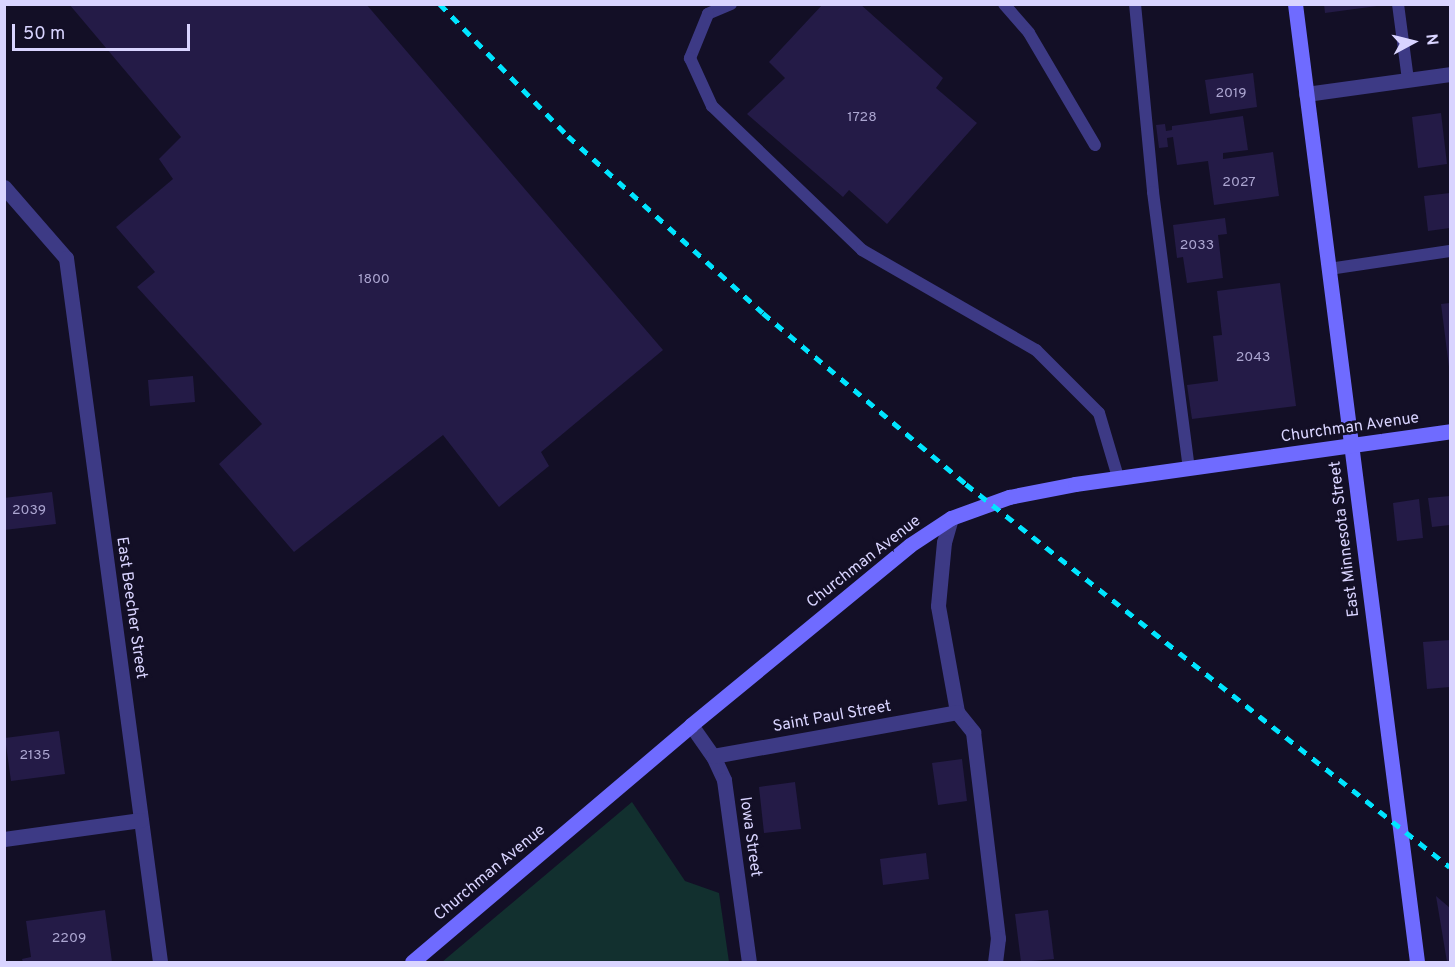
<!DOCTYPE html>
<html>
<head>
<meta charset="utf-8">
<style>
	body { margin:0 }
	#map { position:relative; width:1455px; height:967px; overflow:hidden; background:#130f26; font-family:Overpass,sans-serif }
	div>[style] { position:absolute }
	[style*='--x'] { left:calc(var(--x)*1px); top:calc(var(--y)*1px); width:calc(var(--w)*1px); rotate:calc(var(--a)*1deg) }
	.green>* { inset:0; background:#12302f }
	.building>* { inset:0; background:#241b47 }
	.lane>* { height:12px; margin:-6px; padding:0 6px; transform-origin:6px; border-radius:6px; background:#3d3a85 }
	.street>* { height:15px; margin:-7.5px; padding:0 7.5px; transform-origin:7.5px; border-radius:7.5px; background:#3d3a85 }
	.secondary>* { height:15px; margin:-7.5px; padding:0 7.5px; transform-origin:7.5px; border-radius:7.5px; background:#6f6bff }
	.rail>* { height:4.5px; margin-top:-2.25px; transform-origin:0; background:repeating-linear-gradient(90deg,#00e5ff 0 9px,transparent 0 17px) }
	span { translate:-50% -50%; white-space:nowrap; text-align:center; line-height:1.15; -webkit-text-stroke:5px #130f26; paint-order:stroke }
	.number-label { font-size:14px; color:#aca6d1 }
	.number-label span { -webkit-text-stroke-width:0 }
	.street-label { font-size:16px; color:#d9d4ff }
	.frame { position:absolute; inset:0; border:6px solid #d9d4ff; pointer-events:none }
	.north { position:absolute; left:1383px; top:12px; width:60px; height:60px; -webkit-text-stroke:4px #130f26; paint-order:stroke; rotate:83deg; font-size:16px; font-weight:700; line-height:24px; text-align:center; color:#d9d4ff }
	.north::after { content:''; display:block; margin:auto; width:21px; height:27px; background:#d9d4ff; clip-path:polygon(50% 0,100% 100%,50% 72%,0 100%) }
	.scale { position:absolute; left:12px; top:24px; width:178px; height:27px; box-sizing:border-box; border:3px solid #d9d4ff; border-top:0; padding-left:8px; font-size:18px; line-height:21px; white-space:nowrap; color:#d9d4ff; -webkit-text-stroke:4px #130f26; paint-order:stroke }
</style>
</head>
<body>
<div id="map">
	<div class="green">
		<div style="clip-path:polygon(632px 802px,685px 881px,719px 893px,729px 962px,442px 962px)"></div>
	</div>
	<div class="building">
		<div style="clip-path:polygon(69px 4px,366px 4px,663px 350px,541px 452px,549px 466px,499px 507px,443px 435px,294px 552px,219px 464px,262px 424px,137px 287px,155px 272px,116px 227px,173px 179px,159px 159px,181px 137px)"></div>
		<div style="clip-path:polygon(823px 4px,860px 4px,943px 78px,936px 88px,977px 123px,887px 224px,849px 190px,843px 197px,747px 114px,785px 78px,769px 62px)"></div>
		<div style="clip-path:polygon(1324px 4px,1377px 4px,1377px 6px,1325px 13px)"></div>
		<div style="clip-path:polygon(1253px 73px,1257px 107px,1210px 114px,1205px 80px)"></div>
		<div style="clip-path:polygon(1441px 113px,1447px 164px,1418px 168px,1412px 117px)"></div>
		<div style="clip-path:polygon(1243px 116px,1248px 150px,1223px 153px,1223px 159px,1273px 152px,1279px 196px,1214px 205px,1208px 161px,1177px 165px,1173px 137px,1167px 138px,1168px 147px,1159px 148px,1156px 125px,1165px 124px,1166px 131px,1172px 130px,1172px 126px)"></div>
		<div style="clip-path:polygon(1450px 193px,1450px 228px,1428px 231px,1424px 196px)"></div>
		<div style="clip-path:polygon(1225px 218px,1227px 234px,1218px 235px,1223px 278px,1187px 283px,1183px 257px,1177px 258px,1173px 225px)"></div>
		<div style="clip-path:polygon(1280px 283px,1296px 406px,1192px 419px,1187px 385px,1218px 381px,1213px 336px,1222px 335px,1217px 291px)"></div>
		<div style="clip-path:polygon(1450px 303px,1450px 367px,1449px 367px,1441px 304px)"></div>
		<div style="clip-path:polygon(193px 376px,195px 402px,150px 406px,148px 380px)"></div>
		<div style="clip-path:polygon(52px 492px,56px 524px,4px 530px,4px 498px)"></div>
		<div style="clip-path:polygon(1450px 496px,1450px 525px,1432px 527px,1428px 498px)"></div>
		<div style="clip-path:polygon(1419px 499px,1423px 538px,1397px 541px,1393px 503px)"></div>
		<div style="clip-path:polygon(1450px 640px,1450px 687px,1427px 689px,1423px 642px)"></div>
		<div style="clip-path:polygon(59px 731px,65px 774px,11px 781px,5px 738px)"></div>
		<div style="clip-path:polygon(962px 759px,967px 801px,938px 805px,932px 763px)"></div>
		<div style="clip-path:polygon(795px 782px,801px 829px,764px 833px,759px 787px)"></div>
		<div style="clip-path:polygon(926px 853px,929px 879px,883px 885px,880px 859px)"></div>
		<div style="clip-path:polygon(1436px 896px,1450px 908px,1450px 962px,1447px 962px)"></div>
		<div style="clip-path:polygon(105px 910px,112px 962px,23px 962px,22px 959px,31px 957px,26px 921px)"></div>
		<div style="clip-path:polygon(1048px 910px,1054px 959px,1021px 962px,1015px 914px)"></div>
	</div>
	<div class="lane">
		<div style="--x:731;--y:4;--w:25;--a:157"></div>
		<div style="--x:708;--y:14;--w:48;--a:112.2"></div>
		<div style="--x:690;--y:58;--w:53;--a:65.4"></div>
		<div style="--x:712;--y:106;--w:208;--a:43.8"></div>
		<div style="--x:862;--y:250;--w:201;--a:29.9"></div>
		<div style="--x:1036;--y:350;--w:89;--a:45"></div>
		<div style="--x:1099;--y:413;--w:67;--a:73.5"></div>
		<div style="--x:1004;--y:4;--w:38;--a:49"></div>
		<div style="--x:1029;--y:33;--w:130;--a:59.5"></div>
		<div style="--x:1135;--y:4;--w:189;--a:84.5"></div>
		<div style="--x:1153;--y:192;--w:278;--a:82.6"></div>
		<div style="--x:1398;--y:4;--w:77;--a:82.5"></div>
		<div style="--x:1329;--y:269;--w:122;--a:-8.5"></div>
	</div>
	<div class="street">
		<div style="--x:1306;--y:94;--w:145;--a:-7.9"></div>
		<div style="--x:4;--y:187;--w:94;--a:48.9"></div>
		<div style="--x:66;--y:258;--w:710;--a:82.39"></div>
		<div style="--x:951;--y:518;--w:25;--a:106"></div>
		<div style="--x:944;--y:542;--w:64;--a:95.4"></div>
		<div style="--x:938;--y:606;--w:108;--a:79.8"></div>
		<div style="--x:957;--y:712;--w:26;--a:51"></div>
		<div style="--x:973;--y:732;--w:208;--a:83.1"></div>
		<div style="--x:998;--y:938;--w:24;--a:97"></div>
		<div style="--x:691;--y:725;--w:38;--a:55"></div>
		<div style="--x:713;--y:756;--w:26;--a:65"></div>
		<div style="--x:724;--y:780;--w:184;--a:82.2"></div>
		<div style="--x:713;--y:756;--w:248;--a:-10.2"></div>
		<div style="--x:4;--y:839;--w:138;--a:-7.9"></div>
	</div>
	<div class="secondary">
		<div style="--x:1295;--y:4;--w:966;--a:82.74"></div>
		<div style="--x:412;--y:962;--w:366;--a:-40.3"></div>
		<div style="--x:691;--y:725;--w:283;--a:-39.4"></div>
		<div style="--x:910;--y:545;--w:49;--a:-33.4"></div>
		<div style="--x:951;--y:518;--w:62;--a:-19.9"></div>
		<div style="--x:1009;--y:497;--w:67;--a:-11.1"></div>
		<div style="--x:1075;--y:484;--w:379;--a:-8"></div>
	</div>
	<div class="rail">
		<div style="--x:440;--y:4;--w:184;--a:45.9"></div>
		<div style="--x:568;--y:136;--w:263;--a:42.2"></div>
		<div style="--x:763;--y:313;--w:265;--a:40.1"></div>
		<div style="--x:966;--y:484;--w:617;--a:38.36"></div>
	</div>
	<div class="number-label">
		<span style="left:1231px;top:94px">2019</span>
		<span style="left:862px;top:118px">1728</span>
		<span style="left:1239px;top:183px">2027</span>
		<span style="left:1197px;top:246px">2033</span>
		<span style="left:374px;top:280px">1800</span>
		<span style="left:1253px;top:358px">2043</span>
		<span style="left:29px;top:511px">2039</span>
		<span style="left:35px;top:756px">2135</span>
		<span style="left:69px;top:939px">2209</span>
	</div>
	<div class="street-label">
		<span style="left:1350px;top:428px;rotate:-8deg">Churchman Avenue</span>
		<span style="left:1345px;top:539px;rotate:-97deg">East Minnesota Street</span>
		<span style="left:864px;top:562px;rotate:-38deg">Churchman Avenue</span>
		<span style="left:131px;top:608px;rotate:82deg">East Beecher Street</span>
		<span style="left:832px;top:717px;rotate:-10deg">Saint Paul Street</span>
		<span style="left:750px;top:837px;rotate:82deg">Iowa Street</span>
		<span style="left:490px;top:873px;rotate:-40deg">Churchman Avenue</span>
	</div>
	<div class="frame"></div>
	<div class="north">N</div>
	<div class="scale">50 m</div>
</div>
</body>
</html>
